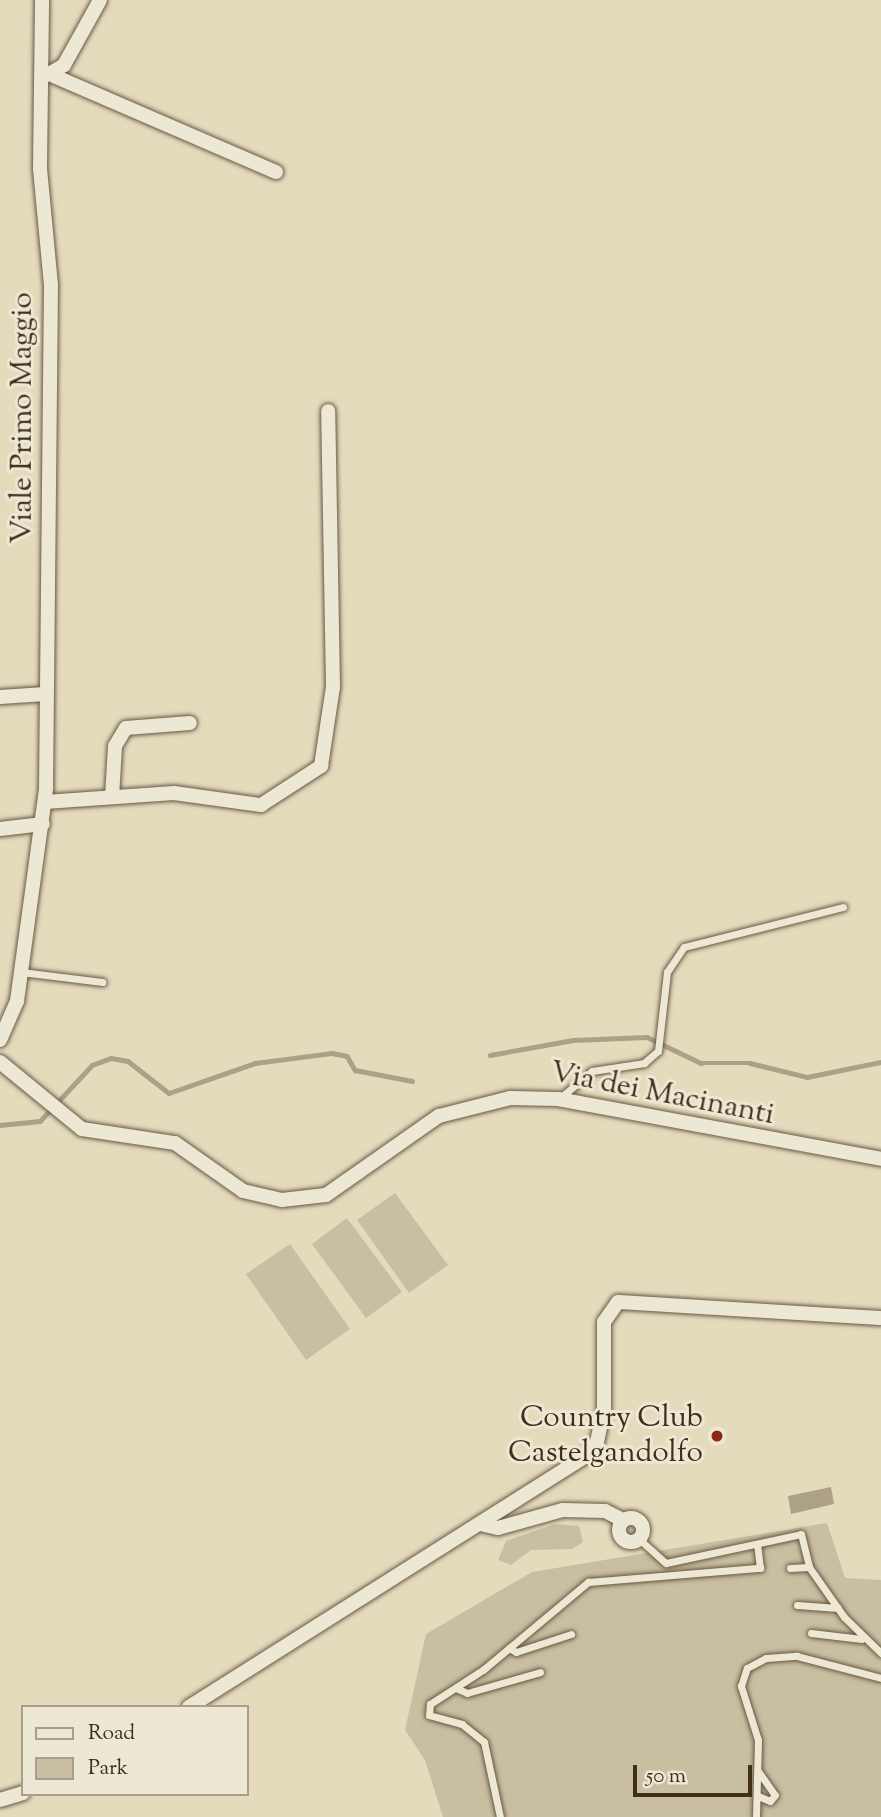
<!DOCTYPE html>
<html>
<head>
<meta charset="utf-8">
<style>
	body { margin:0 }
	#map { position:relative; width:881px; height:1817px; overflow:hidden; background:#e4dbbd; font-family:"Sorts Mill Goudy",serif }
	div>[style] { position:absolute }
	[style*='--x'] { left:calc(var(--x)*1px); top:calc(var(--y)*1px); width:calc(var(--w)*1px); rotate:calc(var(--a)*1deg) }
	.green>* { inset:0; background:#c8bea1 }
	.water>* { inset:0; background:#aca086 }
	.stream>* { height:4.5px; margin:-2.25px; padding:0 2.25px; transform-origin:2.25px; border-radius:2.25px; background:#aca086 }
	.roads { filter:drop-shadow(0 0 2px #695944) drop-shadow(0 0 2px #695944) }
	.service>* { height:7px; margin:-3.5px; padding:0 3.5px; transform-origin:3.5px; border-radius:3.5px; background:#ede8d4 }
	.minor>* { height:14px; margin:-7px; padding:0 7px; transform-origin:7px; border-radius:7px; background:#ede8d4 }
	.minor>.ring { margin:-7px; padding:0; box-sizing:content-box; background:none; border:14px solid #ede8d4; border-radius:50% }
	.dots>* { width:19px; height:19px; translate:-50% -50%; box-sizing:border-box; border:4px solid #ede8d4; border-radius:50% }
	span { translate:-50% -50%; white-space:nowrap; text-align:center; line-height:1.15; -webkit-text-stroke:6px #ede8d4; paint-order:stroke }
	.street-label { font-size:30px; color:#402e1b }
	.poi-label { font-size:30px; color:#402e1b }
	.right { translate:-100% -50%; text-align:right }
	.legend { position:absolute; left:21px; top:1705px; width:228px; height:91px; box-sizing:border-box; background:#ede8d4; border:2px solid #a89e8a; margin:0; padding:9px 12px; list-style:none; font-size:21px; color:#402e1b }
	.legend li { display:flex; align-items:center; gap:14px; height:35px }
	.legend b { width:35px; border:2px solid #a89e8a }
	.scale { position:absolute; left:633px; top:1765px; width:119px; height:32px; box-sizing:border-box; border:4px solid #402e1b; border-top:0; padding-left:9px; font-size:21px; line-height:24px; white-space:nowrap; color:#402e1b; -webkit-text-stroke:5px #ede8d4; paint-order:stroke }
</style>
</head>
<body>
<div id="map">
	<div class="green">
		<div style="clip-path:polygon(395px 1193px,448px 1265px,409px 1293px,357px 1220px)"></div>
		<div style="clip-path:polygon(347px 1218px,402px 1292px,366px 1318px,312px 1244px)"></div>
		<div style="clip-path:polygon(290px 1244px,350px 1329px,306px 1360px,246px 1274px)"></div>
		<div style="clip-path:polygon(827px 1523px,845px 1578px,881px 1580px,881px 1817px,443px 1817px,425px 1760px,405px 1730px,426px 1634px,532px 1572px)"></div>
		<div style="clip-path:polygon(555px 1524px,579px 1526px,583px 1542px,572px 1549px,531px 1550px,511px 1565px,498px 1560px,506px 1541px)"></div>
	</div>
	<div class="water">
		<div style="clip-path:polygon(831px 1487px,834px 1504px,791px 1514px,788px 1496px)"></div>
	</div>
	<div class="stream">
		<div style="--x:490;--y:1055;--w:84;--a:-10.2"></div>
		<div style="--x:573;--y:1040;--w:74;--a:-2.3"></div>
		<div style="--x:647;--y:1037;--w:60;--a:25.7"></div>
		<div style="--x:701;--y:1063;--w:49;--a:0"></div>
		<div style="--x:750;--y:1063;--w:59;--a:13.8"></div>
		<div style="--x:807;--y:1077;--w:76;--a:-11.5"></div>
		<div style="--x:0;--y:1125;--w:40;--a:-5.7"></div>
		<div style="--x:40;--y:1121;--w:76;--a:-47.1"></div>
		<div style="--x:92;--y:1065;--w:20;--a:-20"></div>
		<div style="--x:111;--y:1058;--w:17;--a:10"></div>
		<div style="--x:128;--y:1061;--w:52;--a:38"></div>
		<div style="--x:169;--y:1093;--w:91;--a:-19.2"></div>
		<div style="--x:255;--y:1063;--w:78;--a:-7.4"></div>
		<div style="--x:332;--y:1053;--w:15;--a:11"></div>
		<div style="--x:347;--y:1056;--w:16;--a:60"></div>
		<div style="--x:355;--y:1070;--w:58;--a:10.9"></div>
	</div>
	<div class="roads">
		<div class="service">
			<div style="--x:21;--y:972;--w:82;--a:7"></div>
			<div style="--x:560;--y:1098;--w:42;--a:-40.2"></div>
			<div style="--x:592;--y:1071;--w:53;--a:-8.7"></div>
			<div style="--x:644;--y:1063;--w:18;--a:-41"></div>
			<div style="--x:658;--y:1051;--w:80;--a:-83.5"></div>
			<div style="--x:667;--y:972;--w:30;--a:-56"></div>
			<div style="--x:684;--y:947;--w:164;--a:-14.1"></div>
			<div style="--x:639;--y:1539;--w:36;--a:42"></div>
			<div style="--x:666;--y:1563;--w:138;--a:-12.1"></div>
			<div style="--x:801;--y:1534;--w:34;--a:76"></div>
			<div style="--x:790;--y:1568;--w:19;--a:-3"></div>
			<div style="--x:809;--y:1567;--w:61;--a:55"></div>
			<div style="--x:844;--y:1617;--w:52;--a:44.2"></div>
			<div style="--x:797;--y:1605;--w:41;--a:4.2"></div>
			<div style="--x:811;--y:1633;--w:51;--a:6.7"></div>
			<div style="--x:509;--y:1648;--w:8;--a:30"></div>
			<div style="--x:516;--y:1652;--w:58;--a:-18.1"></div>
			<div style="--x:456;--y:1688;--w:12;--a:24"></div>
			<div style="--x:467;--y:1693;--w:76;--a:-16"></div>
			<div style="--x:758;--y:1771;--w:29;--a:55"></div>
			<div style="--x:775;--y:1795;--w:8;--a:130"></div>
			<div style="--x:770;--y:1801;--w:13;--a:-157"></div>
			<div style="--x:500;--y:1817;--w:77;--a:-102"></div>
			<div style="--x:484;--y:1742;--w:28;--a:-141"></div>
			<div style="--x:462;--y:1724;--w:34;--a:-165"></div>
			<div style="--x:429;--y:1715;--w:11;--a:-85"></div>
			<div style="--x:430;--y:1704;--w:64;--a:-32.9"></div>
			<div style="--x:484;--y:1669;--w:136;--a:-39.9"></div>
			<div style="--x:588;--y:1582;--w:173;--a:-4.7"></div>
			<div style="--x:760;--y:1568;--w:24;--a:-97"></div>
			<div style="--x:756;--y:1817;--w:77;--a:-88.5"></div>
			<div style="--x:758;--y:1740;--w:57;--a:-107.5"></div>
			<div style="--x:741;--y:1686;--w:19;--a:-72"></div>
			<div style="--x:747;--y:1668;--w:21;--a:-28"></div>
			<div style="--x:766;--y:1658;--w:31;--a:-4"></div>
			<div style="--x:797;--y:1656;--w:87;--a:14.7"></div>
		</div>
		<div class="minor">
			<div style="--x:47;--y:75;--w:20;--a:-30"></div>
			<div style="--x:64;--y:65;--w:74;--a:-61"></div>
			<div style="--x:54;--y:76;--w:242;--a:23.4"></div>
			<div style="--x:0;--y:697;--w:45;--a:-3.8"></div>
			<div style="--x:112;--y:797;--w:51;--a:-86.6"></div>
			<div style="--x:115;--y:746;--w:21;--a:-59"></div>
			<div style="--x:126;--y:728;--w:64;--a:-4.5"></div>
			<div style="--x:45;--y:802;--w:129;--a:-4"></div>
			<div style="--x:174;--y:793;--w:88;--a:7.9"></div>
			<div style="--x:261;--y:805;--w:72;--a:-33"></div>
			<div style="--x:321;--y:766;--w:80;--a:-81.4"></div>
			<div style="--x:333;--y:687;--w:276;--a:-91"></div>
			<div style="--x:0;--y:829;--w:43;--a:-6.6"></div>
			<div style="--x:0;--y:1040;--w:43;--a:-66.4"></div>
			<div style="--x:17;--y:1001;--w:215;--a:-82.2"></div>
			<div style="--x:46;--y:788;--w:503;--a:-89.43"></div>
			<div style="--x:51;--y:285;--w:118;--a:-95.4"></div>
			<div style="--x:40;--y:168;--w:168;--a:-89.3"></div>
			<div style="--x:0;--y:1062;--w:106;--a:39.3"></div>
			<div style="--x:82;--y:1129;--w:94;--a:8.6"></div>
			<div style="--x:175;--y:1143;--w:83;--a:35.2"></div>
			<div style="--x:243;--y:1191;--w:40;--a:13"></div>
			<div style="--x:282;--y:1200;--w:44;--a:-6.5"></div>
			<div style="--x:326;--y:1195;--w:138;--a:-35"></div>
			<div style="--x:439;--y:1116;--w:73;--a:-14.2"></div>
			<div style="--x:510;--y:1098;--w:48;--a:1.2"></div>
			<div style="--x:558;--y:1099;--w:329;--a:10.5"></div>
			<div class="ring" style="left:619px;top:1518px;width:10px;height:10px"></div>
			<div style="--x:480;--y:1524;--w:18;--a:13"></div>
			<div style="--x:498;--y:1528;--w:67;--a:-15.5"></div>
			<div style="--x:563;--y:1510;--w:42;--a:1.4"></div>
			<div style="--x:605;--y:1511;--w:20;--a:27"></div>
			<div style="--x:189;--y:1707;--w:468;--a:-32.3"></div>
			<div style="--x:585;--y:1457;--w:19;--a:-51"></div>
			<div style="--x:597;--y:1442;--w:34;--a:-78"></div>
			<div style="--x:604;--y:1409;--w:87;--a:-90"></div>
			<div style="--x:604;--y:1322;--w:24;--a:-55"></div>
			<div style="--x:618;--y:1302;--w:263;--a:3.5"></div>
			<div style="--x:0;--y:1800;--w:24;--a:-17"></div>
		</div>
	</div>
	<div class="dots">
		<div style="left:717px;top:1436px;background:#8f2418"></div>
	</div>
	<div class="street-label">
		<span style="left:24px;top:418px;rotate:-90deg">Viale Primo Maggio</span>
		<span style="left:662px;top:1095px;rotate:11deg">Via dei Macinanti</span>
	</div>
	<div class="poi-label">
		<span class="right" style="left:703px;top:1436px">Country Club<br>Castelgandolfo</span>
	</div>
	<ul class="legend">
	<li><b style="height:9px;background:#ede8d4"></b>Road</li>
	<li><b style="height:19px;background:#c8bea1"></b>Park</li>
	</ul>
	<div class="scale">50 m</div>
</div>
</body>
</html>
